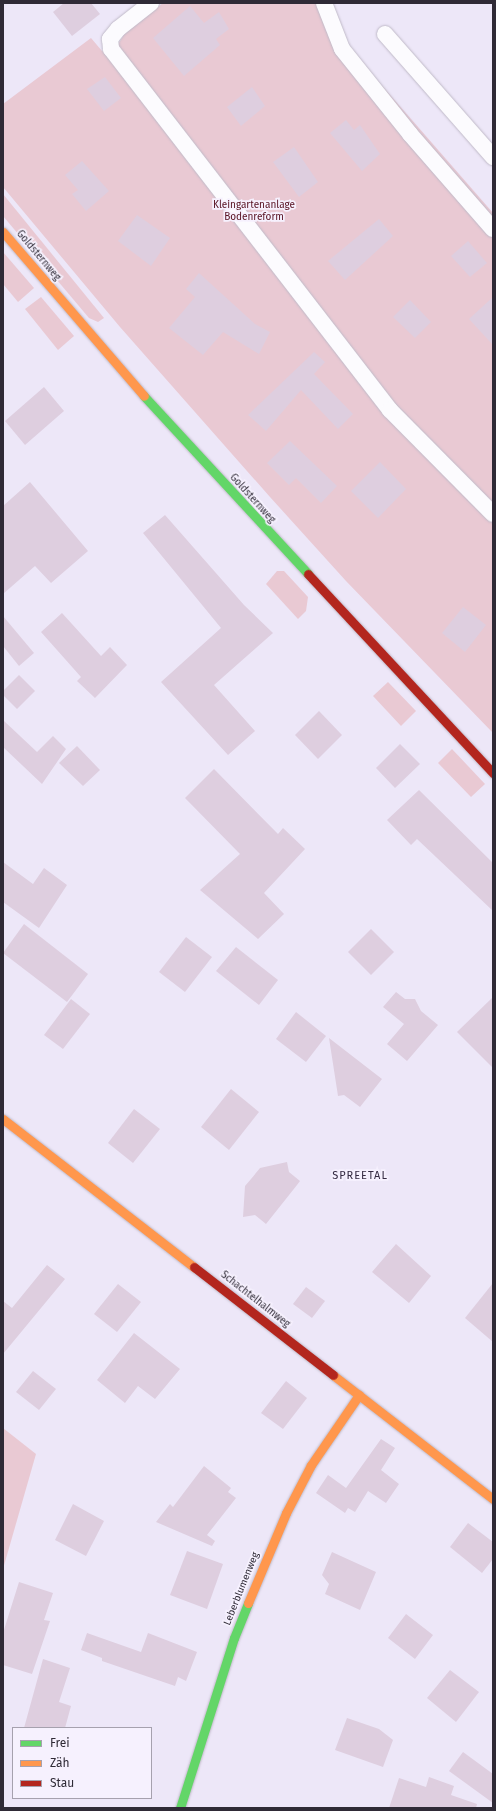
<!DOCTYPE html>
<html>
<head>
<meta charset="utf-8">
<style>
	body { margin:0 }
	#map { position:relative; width:496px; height:1811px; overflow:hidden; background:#ede7f8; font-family:"Fira Sans",sans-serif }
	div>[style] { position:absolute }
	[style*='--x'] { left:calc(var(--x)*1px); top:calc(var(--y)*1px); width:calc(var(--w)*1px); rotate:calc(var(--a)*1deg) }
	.green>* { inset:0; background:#e9c9d3 }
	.building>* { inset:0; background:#decedf }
	.roads { filter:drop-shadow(0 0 1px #c0bac8) drop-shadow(0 0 1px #c0bac8) }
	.lane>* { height:16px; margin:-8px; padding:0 8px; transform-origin:8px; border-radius:8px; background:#fcfbfe }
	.fast>* { height:9px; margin:-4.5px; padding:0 4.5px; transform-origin:4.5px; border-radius:4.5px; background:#63d668 }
	.slow>* { height:9px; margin:-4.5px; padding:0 4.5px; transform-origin:4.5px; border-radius:4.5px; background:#ff974d }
	.jam>* { height:9px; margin:-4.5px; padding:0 4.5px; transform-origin:4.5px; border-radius:4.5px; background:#b3261e }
	span { translate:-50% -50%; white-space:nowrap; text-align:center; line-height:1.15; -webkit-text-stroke:3.5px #f6f1fe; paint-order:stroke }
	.park-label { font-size:10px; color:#571020 }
	.street-label { font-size:10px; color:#2f2a36 }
	.neighbourhood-label { font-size:11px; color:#342a42; letter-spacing:1px }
	.frame { position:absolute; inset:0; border:4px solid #2f2a36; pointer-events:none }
	.legend { position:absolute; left:12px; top:1727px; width:140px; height:72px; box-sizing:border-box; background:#f6f1fe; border:1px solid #a6a1ae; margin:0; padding:5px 7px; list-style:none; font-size:12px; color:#2f2a36 }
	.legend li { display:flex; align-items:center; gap:8px; height:20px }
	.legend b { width:20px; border:1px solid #a6a1ae }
</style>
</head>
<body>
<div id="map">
	<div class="green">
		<div style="clip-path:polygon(163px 3px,316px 3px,357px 57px,493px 213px,493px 733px,346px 581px,270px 497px,120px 327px,3px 187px,3px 104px,91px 38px,102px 51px,117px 46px,125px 33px)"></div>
		<div style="clip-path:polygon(3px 194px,104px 318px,98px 322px,89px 318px,3px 216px)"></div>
		<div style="clip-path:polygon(3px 252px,34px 288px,18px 302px,3px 284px)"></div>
		<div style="clip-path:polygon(41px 297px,74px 336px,58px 350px,25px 309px)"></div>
		<div style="clip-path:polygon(277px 571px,284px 571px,308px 597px,306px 611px,298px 619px,266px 584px)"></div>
		<div style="clip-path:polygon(388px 682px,416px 711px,401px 726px,373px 696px)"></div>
		<div style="clip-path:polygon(452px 749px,485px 784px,471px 797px,438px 763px)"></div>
		<div style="clip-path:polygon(3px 1428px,36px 1454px,3px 1569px)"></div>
	</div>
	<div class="building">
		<div style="clip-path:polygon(64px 3px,91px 3px,100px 14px,72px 36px,53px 12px)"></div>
		<div style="clip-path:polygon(190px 6px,204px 23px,219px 12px,229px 29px,216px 39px,220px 45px,184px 76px,153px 38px)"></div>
		<div style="clip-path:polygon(105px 77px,121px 98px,104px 111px,87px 89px)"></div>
		<div style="clip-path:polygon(252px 87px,265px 106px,241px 126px,227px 107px)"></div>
		<div style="clip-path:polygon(346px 120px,354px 130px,360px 125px,380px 154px,362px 171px,330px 133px)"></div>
		<div style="clip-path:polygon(294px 147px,318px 182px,299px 197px,273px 162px)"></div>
		<div style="clip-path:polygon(82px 161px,109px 191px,86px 211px,72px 194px,78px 190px,65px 175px)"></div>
		<div style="clip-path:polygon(137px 215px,170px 238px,151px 266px,118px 241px)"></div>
		<div style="clip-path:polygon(379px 219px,393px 236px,345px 280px,328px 261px)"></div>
		<div style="clip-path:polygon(468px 241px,487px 263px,470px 277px,451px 256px)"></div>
		<div style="clip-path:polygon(199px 273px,255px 324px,270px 332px,259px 354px,223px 332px,203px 355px,169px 328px,195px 297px,186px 289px)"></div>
		<div style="clip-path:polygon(493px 297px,493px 345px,469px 319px)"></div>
		<div style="clip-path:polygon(410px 300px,431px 322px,415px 338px,393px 317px)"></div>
		<div style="clip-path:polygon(314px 352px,325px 362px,314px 374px,353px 414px,338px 429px,301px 390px,266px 431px,248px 415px)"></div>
		<div style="clip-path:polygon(44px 387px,64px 411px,25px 445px,5px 421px)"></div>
		<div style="clip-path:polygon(290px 441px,337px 486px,321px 503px,296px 478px,289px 485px,267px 463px)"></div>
		<div style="clip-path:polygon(380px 462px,406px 489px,378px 518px,351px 491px)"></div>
		<div style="clip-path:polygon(30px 482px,88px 551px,51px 583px,35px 566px,3px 594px,3px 506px)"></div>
		<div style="clip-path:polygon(165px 515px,244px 605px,273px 633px,214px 685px,255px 731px,228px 755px,161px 682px,221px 628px,143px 533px)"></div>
		<div style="clip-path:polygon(463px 607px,486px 625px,465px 652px,442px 633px)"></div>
		<div style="clip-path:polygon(62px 613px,101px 656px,110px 647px,127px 665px,95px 698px,77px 681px,81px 677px,41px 632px)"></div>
		<div style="clip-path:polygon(3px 616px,34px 653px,19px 666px,3px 646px)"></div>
		<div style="clip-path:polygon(19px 675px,35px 691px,17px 709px,3px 695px,3px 691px)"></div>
		<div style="clip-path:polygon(319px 711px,342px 735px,318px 759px,295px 735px)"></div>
		<div style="clip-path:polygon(3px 720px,37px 752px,53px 736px,66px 749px,42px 784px,3px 747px)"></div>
		<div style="clip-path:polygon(400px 744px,420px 764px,395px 788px,376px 768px)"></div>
		<div style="clip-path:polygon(77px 746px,100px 770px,83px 786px,59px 763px)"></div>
		<div style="clip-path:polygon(214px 769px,278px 834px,283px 828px,305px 849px,264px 893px,284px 914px,258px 939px,200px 890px,240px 854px,185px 798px)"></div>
		<div style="clip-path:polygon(419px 790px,493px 863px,493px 911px,417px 839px,411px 845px,387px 820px)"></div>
		<div style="clip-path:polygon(3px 862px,33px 884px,44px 868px,67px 885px,39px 928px,3px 902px)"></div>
		<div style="clip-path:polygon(24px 924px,88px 974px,67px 1002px,3px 953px)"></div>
		<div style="clip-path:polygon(371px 929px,394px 952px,371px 975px,348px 952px)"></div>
		<div style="clip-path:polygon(186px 937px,212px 957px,185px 992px,159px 972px)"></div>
		<div style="clip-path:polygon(236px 947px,278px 980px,259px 1005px,216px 971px)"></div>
		<div style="clip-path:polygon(396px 992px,405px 999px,415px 999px,421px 1011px,438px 1025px,407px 1061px,387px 1044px,404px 1024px,383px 1007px)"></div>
		<div style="clip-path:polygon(493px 997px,493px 1068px,457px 1032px)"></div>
		<div style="clip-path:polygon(71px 999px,90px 1014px,63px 1049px,44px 1035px)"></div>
		<div style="clip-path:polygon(296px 1012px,326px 1036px,306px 1062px,276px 1039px)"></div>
		<div style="clip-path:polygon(329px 1038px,382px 1079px,360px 1107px,344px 1095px,338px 1096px)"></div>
		<div style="clip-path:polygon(231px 1089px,259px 1112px,229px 1150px,201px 1127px)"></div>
		<div style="clip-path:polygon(134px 1109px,160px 1129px,133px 1163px,108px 1143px)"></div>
		<div style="clip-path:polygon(287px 1162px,289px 1172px,300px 1181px,297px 1185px,266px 1224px,255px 1215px,243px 1217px,245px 1186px,251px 1179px,260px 1168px)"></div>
		<div style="clip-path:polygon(396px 1244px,431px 1276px,409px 1303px,372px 1272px)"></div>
		<div style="clip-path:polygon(47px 1265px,65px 1279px,3px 1354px,3px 1301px,12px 1308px)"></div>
		<div style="clip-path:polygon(493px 1283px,493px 1342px,465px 1318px)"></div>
		<div style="clip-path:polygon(118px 1284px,141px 1302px,117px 1332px,94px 1314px)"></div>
		<div style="clip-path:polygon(306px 1287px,325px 1301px,312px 1318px,293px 1304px)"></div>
		<div style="clip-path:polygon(134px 1333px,180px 1369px,155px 1399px,138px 1386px,125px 1403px,97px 1380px)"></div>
		<div style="clip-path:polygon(33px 1371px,56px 1389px,39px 1410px,16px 1392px)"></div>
		<div style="clip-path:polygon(286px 1381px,307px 1398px,283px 1429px,261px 1413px)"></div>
		<div style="clip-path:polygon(381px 1439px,395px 1448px,381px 1470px,399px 1484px,386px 1503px,368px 1491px,355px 1512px,348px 1508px,345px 1513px,316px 1493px,328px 1475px,346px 1488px)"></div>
		<div style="clip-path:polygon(204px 1466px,231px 1488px,228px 1492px,236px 1498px,207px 1535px,215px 1541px,212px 1546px,156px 1522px,170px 1504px,173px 1507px)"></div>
		<div style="clip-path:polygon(73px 1504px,104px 1521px,86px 1556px,55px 1540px)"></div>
		<div style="clip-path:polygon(468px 1523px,493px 1542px,493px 1559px,482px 1573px,450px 1547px)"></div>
		<div style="clip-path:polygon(187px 1551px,223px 1564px,207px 1609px,170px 1595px)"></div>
		<div style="clip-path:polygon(332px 1552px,376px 1572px,360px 1610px,325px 1594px,329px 1584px,322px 1575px)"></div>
		<div style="clip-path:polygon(19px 1582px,53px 1593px,44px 1620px,50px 1621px,32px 1674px,3px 1665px,3px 1633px)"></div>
		<div style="clip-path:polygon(406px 1614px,433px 1635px,415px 1659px,388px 1638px)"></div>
		<div style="clip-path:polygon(87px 1633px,141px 1652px,148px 1633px,197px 1652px,186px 1681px,178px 1677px,175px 1686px,102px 1661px,102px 1658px,81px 1650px)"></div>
		<div style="clip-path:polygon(43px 1659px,70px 1668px,59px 1702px,71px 1706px,65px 1728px,24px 1728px)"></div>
		<div style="clip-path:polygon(450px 1670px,479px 1692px,456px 1722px,427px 1698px)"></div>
		<div style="clip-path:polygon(347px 1718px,379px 1729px,393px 1740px,383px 1767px,335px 1750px)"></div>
		<div style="clip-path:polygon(463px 1752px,493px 1774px,493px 1803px,449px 1771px)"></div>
		<div style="clip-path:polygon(429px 1777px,454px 1786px,451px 1795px,477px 1804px,476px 1808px,389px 1808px,399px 1778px,426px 1787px)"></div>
	</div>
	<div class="roads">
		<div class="lane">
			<div style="--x:151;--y:3;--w:42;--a:141.8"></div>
			<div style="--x:118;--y:29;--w:13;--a:129"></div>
			<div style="--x:110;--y:39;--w:10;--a:84"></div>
			<div style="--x:111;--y:49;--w:456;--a:52.3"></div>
			<div style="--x:390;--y:410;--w:146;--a:45.3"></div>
			<div style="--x:324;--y:3;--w:49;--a:68.6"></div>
			<div style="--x:342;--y:49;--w:109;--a:51.3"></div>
			<div style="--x:410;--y:134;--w:126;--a:48.9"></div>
			<div style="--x:385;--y:34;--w:164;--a:48.7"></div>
		</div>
		<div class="fast">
			<div style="--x:144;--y:396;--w:242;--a:47.3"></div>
			<div style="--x:180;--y:1808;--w:178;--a:-72.4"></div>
			<div style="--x:234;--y:1638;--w:38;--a:-68"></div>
		</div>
		<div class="slow">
			<div style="--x:3;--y:232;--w:216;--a:49.3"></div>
			<div style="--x:3;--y:1119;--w:242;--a:37.8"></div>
			<div style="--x:333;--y:1375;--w:202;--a:37.8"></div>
			<div style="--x:248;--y:1603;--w:98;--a:-67.1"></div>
			<div style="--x:286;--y:1513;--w:54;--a:-62.5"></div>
			<div style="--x:311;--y:1465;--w:85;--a:-55.6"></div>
		</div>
		<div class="jam">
			<div style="--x:308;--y:574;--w:272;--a:47.1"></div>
			<div style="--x:194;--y:1267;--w:176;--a:37.8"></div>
		</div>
	</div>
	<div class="park-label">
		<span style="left:254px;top:211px">Kleingartenanlage<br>Bodenreform</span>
	</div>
	<div class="street-label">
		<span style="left:38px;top:256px;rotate:50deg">Goldsternweg</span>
		<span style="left:252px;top:499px;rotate:48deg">Goldsternweg</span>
		<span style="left:255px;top:1300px;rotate:38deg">Schachtelhalmweg</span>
		<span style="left:242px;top:1589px;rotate:-68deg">Leberblumenweg</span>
	</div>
	<div class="neighbourhood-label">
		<span style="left:360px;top:1176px">SPREETAL</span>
	</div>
	<div class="frame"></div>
	<ul class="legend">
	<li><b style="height:5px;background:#63d668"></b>Frei</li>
	<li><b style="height:5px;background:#ff974d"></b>Zäh</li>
	<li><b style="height:5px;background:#b3261e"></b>Stau</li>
	</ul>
</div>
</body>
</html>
